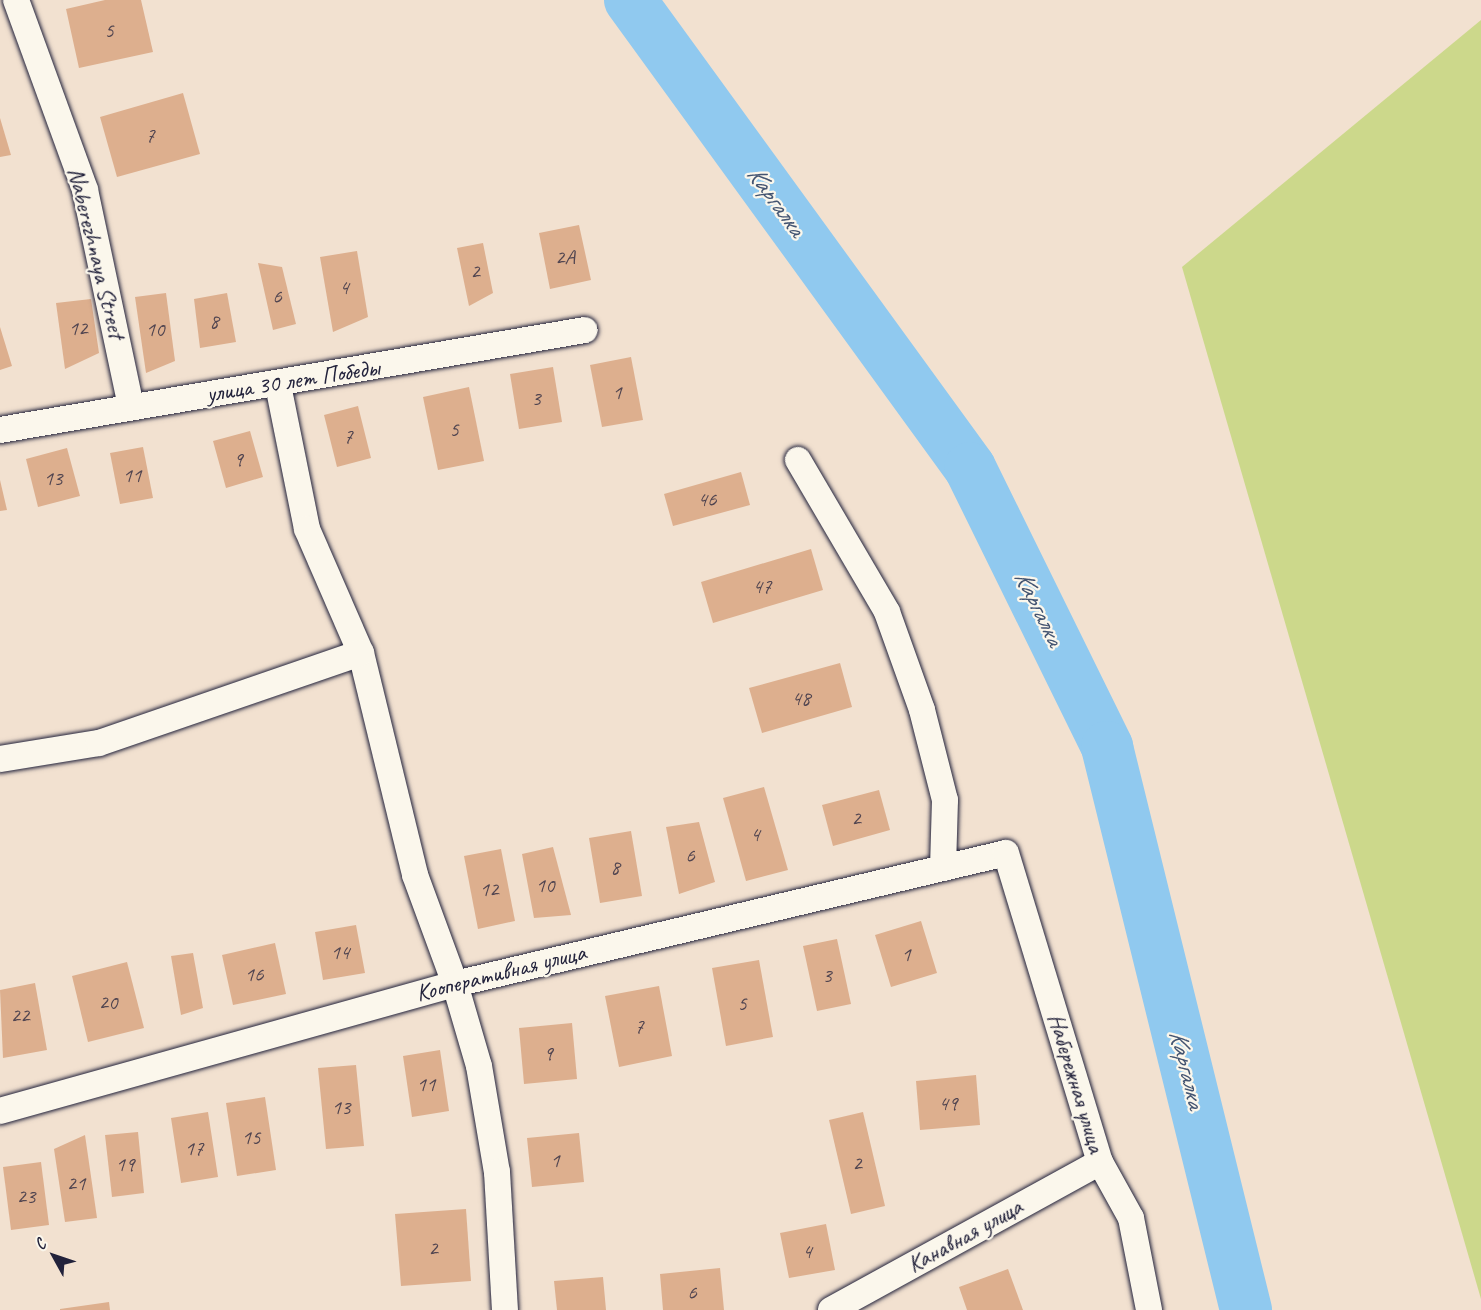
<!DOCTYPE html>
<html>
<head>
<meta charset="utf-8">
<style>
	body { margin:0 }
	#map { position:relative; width:1481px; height:1310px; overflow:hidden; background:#f2e1d0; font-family:Caveat,sans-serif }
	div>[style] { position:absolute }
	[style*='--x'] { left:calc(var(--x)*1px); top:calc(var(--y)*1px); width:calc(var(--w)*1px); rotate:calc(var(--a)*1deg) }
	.green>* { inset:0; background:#ccd88b }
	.river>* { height:52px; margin:-26px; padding:0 26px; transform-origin:26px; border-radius:26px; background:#90c9ef }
	.building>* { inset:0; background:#ddaf8e }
	.roads { filter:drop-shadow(0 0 2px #22223b) drop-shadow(0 0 2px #22223b) }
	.street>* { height:26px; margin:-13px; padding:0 13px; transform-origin:13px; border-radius:13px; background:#fbf7ec }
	span { translate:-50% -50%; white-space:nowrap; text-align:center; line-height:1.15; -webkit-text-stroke:4.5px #fbf7ec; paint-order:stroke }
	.number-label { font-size:21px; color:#514550 }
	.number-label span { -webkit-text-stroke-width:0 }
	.street-label { font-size:24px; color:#22223b }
	.water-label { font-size:26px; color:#435471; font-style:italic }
	.north { position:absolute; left:24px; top:1226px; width:60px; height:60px; -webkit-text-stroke:4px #fbf7ec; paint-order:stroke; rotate:310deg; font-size:16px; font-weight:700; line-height:24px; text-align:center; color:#22223b }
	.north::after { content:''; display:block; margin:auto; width:21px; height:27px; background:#22223b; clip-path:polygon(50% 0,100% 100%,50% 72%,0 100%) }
</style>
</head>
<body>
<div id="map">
	<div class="green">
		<div style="clip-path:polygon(1481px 20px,1481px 1299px,1182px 267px)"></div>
	</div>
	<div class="river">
		<div style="--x:630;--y:0;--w:578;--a:54"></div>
		<div style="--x:970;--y:468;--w:311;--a:63.8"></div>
		<div style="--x:1107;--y:747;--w:580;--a:76.13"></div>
	</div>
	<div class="building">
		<div style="clip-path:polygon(105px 0,141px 0,153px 52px,79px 68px,66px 9px)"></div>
		<div style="clip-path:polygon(183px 93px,200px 154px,117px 177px,100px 117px)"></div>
		<div style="clip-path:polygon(0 118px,11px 155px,0 157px)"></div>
		<div style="clip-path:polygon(579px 225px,591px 280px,550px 289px,539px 233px)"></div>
		<div style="clip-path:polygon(483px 243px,493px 293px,469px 306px,457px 248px)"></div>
		<div style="clip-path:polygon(357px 251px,368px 317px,333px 332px,320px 257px)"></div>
		<div style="clip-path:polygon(258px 263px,282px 267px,296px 324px,273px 330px)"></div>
		<div style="clip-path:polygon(166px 293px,175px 361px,146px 373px,135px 297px)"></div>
		<div style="clip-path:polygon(227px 293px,236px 342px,200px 348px,194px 299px)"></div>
		<div style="clip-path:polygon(91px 299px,99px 353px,65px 369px,56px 303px)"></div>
		<div style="clip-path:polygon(0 327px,12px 366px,0 370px)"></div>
		<div style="clip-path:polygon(631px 357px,643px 420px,602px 427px,590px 365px)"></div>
		<div style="clip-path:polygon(553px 367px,562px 422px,519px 429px,510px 374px)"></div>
		<div style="clip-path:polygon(469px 387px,484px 461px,438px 470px,423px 397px)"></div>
		<div style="clip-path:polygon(358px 406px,371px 458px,337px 467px,324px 415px)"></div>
		<div style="clip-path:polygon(250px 431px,263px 477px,226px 488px,213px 441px)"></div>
		<div style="clip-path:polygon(143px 447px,153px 498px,120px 504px,110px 453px)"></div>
		<div style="clip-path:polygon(67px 448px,80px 496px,38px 507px,26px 459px)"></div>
		<div style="clip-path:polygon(741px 472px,750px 505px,673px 526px,664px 494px)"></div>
		<div style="clip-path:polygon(0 480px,7px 510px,0 511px)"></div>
		<div style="clip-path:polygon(811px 549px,823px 590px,713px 623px,701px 582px)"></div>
		<div style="clip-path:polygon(840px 663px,852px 707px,762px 733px,749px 688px)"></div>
		<div style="clip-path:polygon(764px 787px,788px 870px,746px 881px,723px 798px)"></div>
		<div style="clip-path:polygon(879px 790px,890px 830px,833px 846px,822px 805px)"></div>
		<div style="clip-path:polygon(699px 822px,715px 882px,679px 894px,666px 827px)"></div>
		<div style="clip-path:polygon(631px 831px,642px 896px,600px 903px,589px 838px)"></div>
		<div style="clip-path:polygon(553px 847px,571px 915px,534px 918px,522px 854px)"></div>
		<div style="clip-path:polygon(501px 849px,515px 921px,478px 929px,464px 856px)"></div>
		<div style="clip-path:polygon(921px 921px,937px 973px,891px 987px,875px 935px)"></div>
		<div style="clip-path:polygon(356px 925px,365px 973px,323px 980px,315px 932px)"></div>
		<div style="clip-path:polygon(837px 939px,851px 1004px,817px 1011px,803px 946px)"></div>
		<div style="clip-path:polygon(275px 943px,286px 994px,233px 1005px,222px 955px)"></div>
		<div style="clip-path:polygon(193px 953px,203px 1008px,181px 1015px,171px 956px)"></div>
		<div style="clip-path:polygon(759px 960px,773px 1037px,726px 1046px,712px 968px)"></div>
		<div style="clip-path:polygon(127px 962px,144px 1028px,88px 1042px,72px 976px)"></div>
		<div style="clip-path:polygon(35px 983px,47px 1050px,3px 1058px,0 990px)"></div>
		<div style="clip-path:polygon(659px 986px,672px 1056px,619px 1067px,605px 996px)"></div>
		<div style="clip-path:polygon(572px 1023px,577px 1079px,524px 1084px,519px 1028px)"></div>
		<div style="clip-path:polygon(440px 1050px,449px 1111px,412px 1117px,403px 1056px)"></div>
		<div style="clip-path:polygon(356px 1065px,364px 1146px,326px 1149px,318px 1068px)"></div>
		<div style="clip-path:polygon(976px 1075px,980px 1125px,920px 1130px,916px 1081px)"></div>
		<div style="clip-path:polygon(265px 1097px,276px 1170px,237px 1176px,226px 1103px)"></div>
		<div style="clip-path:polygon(208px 1112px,218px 1177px,181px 1183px,171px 1118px)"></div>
		<div style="clip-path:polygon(863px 1112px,885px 1206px,851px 1214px,829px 1120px)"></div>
		<div style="clip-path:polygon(138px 1132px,144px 1193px,112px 1197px,105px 1135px)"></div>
		<div style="clip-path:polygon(579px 1133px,584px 1182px,532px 1187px,527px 1138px)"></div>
		<div style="clip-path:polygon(85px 1135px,97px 1218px,65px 1222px,54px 1149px)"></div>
		<div style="clip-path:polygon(41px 1162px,49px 1225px,11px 1230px,3px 1167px)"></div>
		<div style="clip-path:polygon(466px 1209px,471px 1281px,401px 1286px,395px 1214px)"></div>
		<div style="clip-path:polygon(826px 1224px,835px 1270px,789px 1278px,780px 1233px)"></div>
		<div style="clip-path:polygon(720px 1268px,724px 1310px,663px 1310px,660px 1274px)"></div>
		<div style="clip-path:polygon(1008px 1269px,1023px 1310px,967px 1310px,959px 1287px)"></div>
		<div style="clip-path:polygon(603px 1277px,606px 1310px,557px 1310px,554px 1281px)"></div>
		<div style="clip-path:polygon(109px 1302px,110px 1310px,60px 1310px,60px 1309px)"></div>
	</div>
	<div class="roads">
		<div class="street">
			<div style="--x:16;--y:0;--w:202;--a:70"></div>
			<div style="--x:85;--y:190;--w:221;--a:78"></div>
			<div style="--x:278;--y:385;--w:147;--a:78.6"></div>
			<div style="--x:307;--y:529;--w:135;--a:66.5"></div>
			<div style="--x:361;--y:653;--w:228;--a:76.3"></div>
			<div style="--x:415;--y:875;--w:116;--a:69.8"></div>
			<div style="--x:455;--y:984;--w:85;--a:73.7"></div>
			<div style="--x:479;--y:1066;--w:108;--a:80.4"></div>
			<div style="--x:497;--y:1172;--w:138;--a:86.7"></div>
			<div style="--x:0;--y:430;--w:593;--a:-9.7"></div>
			<div style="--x:798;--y:460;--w:176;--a:59.6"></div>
			<div style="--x:887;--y:612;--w:104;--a:70.3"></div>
			<div style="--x:922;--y:710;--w:93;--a:75.7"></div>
			<div style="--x:945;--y:800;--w:68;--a:91.7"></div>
			<div style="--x:0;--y:759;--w:100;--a:-9.2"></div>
			<div style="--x:99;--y:743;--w:277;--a:-19"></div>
			<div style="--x:0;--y:1111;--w:472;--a:-15.6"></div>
			<div style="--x:455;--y:984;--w:566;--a:-13.37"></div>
			<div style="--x:1006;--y:853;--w:323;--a:73.1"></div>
			<div style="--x:1100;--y:1162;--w:64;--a:61"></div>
			<div style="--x:1131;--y:1218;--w:94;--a:78.9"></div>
			<div style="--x:831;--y:1310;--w:307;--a:-28.8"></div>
		</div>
	</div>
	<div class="number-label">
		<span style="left:109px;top:30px">5</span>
		<span style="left:150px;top:135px">7</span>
		<span style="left:565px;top:257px">2А</span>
		<span style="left:475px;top:271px">2</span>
		<span style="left:344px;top:287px">4</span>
		<span style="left:277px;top:296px">6</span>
		<span style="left:214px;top:321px">8</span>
		<span style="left:78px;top:328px">12</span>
		<span style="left:155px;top:329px">10</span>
		<span style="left:617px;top:392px">1</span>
		<span style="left:536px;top:398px">3</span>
		<span style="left:454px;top:429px">5</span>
		<span style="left:348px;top:436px">7</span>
		<span style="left:238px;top:459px">9</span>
		<span style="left:132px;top:475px">11</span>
		<span style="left:53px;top:478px">13</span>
		<span style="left:707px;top:499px">46</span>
		<span style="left:762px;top:586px">47</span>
		<span style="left:801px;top:698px">48</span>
		<span style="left:856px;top:818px">2</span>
		<span style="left:755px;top:834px">4</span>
		<span style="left:690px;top:855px">6</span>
		<span style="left:615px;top:867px">8</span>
		<span style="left:545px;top:885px">10</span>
		<span style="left:489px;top:889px">12</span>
		<span style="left:340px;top:952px">14</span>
		<span style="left:906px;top:954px">1</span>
		<span style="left:254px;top:974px">16</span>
		<span style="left:827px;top:975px">3</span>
		<span style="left:108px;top:1002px">20</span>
		<span style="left:742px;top:1003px">5</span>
		<span style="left:20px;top:1015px">22</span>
		<span style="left:639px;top:1026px">7</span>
		<span style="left:548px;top:1053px">9</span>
		<span style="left:426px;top:1084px">11</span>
		<span style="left:948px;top:1103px">49</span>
		<span style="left:341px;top:1107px">13</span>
		<span style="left:251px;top:1137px">15</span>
		<span style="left:194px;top:1148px">17</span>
		<span style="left:555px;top:1160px">1</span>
		<span style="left:857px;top:1163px">2</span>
		<span style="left:125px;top:1164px">19</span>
		<span style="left:76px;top:1183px">21</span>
		<span style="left:26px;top:1196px">23</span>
		<span style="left:433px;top:1248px">2</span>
		<span style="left:807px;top:1251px">4</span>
		<span style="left:692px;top:1292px">6</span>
	</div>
	<div class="street-label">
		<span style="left:96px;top:253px;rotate:76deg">Naberezhnaya Street</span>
		<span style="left:293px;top:381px;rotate:-9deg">улица 30 лет Победы</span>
		<span style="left:501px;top:973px;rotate:-14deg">Кооперативная улица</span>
		<span style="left:1076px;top:1083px;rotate:73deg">Набережная улица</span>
		<span style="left:965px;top:1236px;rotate:-29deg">Канавная улица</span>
	</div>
	<div class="water-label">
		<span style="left:776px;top:201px;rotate:54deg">Каргалка</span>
		<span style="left:1039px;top:608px;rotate:64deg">Каргалка</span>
		<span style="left:1187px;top:1069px;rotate:76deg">Каргалка</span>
	</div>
	<div class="north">С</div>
</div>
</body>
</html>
